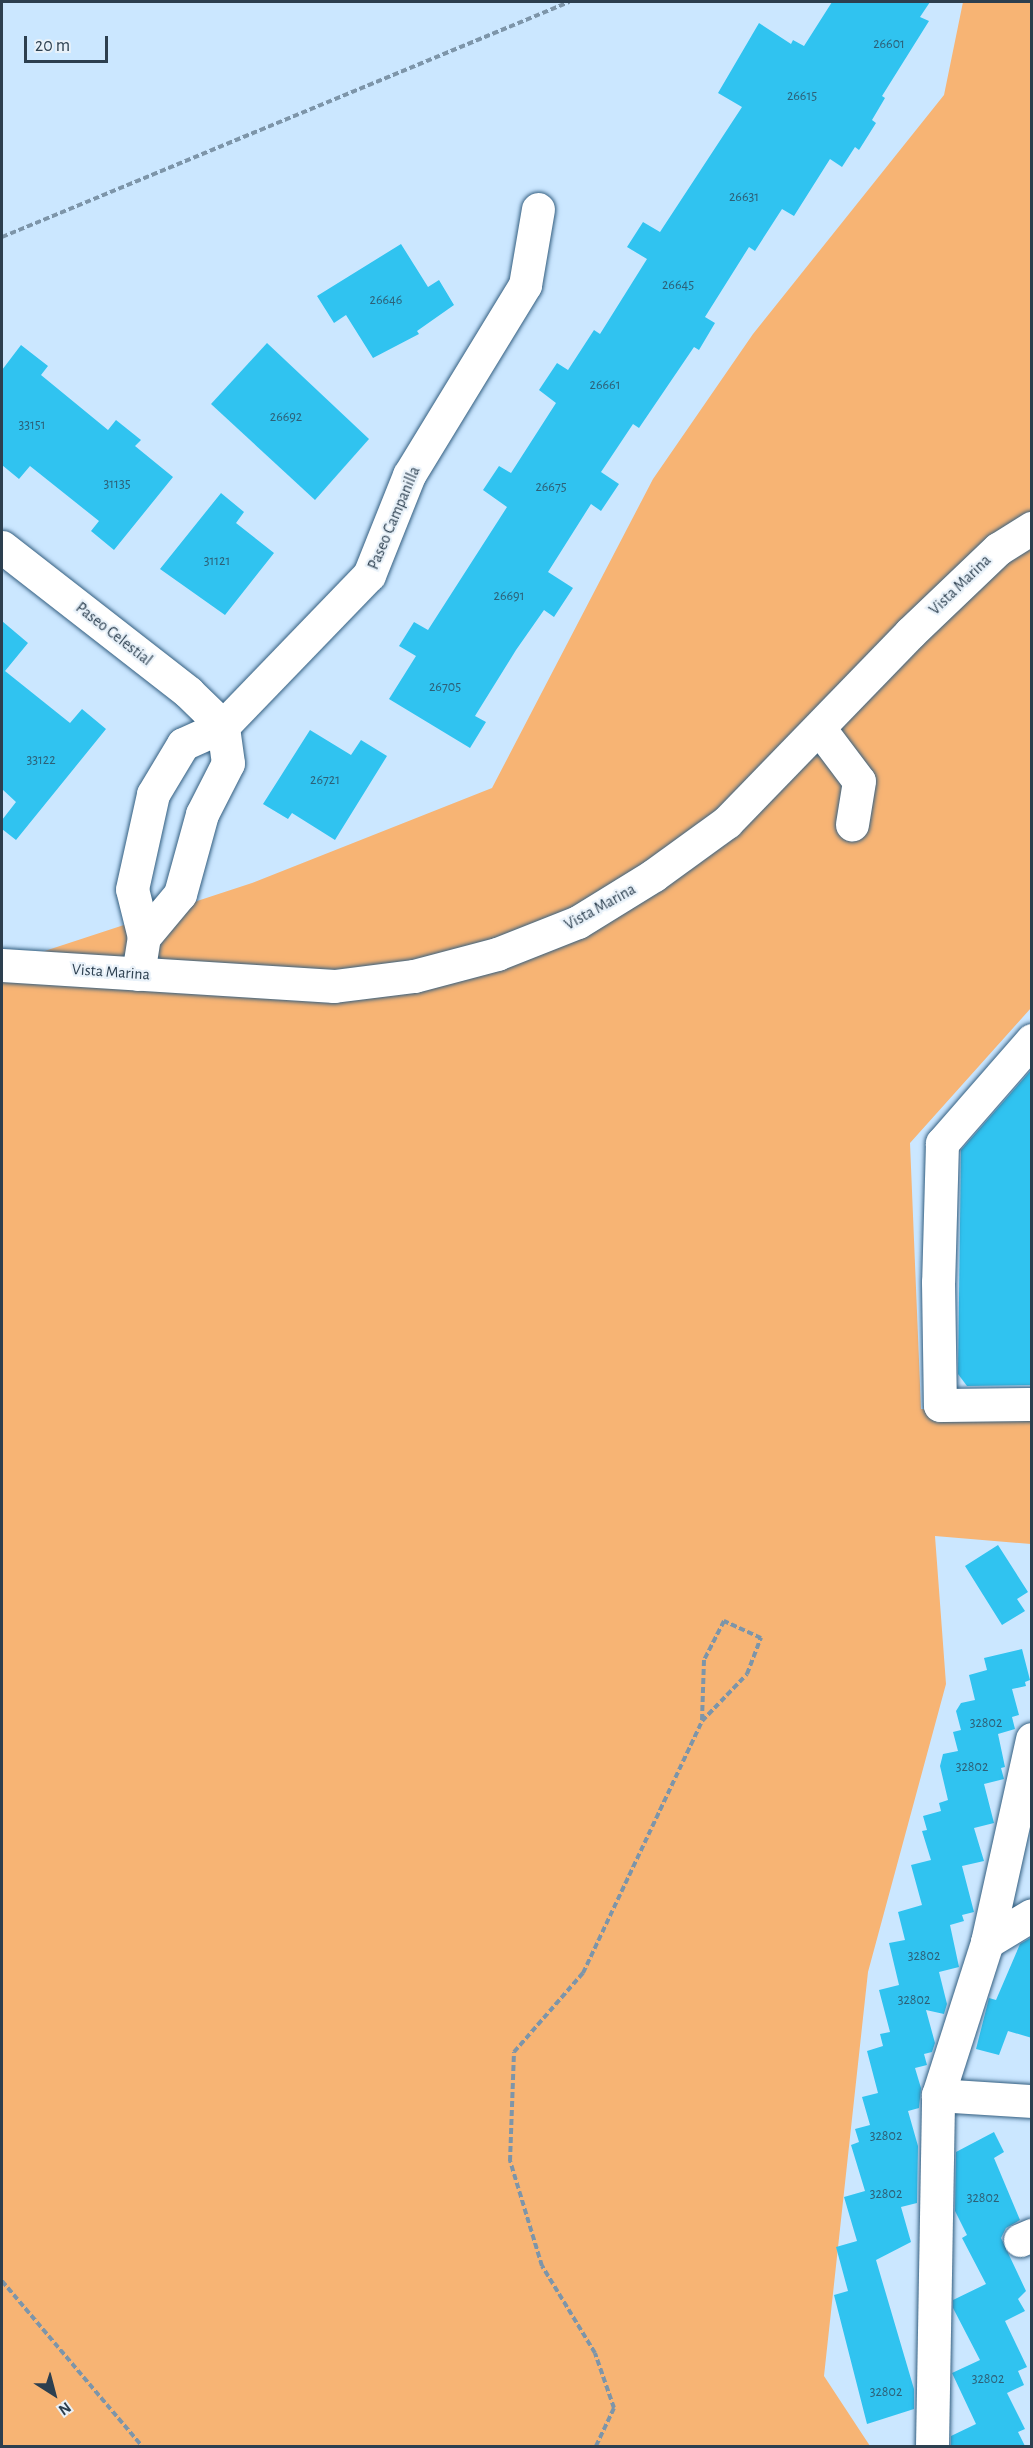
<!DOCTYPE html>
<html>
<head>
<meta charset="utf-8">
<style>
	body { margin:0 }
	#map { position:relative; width:1033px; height:2448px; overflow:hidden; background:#cbe7ff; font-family:"Alegreya Sans",sans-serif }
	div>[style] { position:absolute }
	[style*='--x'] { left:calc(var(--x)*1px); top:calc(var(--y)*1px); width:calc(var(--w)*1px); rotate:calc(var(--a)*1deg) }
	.green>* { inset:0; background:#f7b474 }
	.building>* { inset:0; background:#30c3f0 }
	.path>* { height:4px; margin-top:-2px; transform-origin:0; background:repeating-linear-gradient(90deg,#7d95a9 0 6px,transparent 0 9px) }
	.roads { filter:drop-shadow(0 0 2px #335e80) drop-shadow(0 0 2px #335e80) }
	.minor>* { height:33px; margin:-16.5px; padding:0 16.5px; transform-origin:16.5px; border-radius:16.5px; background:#fff }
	span { translate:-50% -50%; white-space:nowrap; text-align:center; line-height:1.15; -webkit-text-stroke:4.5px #e8f1f9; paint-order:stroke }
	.number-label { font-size:14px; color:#2d6077 }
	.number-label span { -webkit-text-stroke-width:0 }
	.street-label { font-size:16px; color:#2c3f4f }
	.frame { position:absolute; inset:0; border:3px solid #2c3f4f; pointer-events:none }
	.north { position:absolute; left:24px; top:2364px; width:60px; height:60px; -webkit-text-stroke:4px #e8f1f9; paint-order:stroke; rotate:144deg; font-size:16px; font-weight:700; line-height:24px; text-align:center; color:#2c3f4f }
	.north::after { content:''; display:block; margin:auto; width:21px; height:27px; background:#2c3f4f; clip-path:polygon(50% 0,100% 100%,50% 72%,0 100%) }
	.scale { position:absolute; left:24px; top:36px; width:84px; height:27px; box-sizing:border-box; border:3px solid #2c3f4f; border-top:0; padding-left:8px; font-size:18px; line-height:21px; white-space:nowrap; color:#2c3f4f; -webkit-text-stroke:4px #e8f1f9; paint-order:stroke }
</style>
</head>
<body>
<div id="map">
	<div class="green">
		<div style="clip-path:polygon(963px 2px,1031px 2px,1031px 1008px,910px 1143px,921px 1409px,1031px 1413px,1031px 1544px,935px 1536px,946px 1684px,868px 1972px,824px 2376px,870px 2446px,2px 2446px,2px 965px,252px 883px,492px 788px,653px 479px,753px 334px,944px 95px)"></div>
	</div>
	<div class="building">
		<div style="clip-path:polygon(832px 2px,930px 2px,920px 17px,929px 21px,882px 96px,885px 98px,872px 120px,876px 123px,859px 150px,855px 147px,842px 167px,830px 159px,794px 216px,782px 209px,755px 251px,749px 247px,705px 317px,715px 323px,699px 350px,694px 347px,639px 428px,633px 424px,601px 472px,619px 484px,601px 511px,591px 504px,548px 572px,573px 588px,554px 617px,544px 610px,516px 650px,475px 716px,486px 722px,470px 748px,389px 699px,416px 656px,399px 646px,414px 622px,428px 630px,507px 507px,483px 490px,499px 466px,511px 473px,556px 403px,539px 390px,557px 363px,568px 370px,594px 330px,600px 334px,647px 259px,627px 247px,643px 222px,660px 232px,742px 107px,718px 93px,759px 23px,791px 44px,793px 40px,804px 46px)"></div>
		<div style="clip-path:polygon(401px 244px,428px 287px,439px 280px,454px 305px,417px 331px,419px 334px,373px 358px,346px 315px,334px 323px,317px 296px)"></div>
		<div style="clip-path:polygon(267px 343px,369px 439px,315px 500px,211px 404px)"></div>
		<div style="clip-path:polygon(21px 345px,48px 366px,41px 375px,108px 430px,116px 420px,141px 440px,135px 446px,173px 477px,114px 550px,91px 531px,99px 521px,30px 466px,19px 479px,2px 465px,2px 370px)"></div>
		<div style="clip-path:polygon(221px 493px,244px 512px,236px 523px,274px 553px,225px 615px,160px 569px)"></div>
		<div style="clip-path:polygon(2px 621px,28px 643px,5px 671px,70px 723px,82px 709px,106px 729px,16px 840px,2px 829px,2px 820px,16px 802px,2px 789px)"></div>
		<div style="clip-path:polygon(310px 730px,351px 755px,361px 740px,387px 756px,335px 840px,292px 813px,288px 819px,263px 804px)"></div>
		<div style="clip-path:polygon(1032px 1069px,1032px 1385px,967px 1386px,958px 1374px,961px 1150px)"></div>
		<div style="clip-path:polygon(998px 1545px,1028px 1592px,1017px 1599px,1025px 1611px,1002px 1625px,965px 1566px)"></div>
		<div style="clip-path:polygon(1022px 1649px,1030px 1680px,1025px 1682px,1026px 1686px,1012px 1689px,1019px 1715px,1012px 1717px,1015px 1729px,998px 1734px,1005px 1767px,1001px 1768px,1004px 1779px,984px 1784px,994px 1823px,974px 1828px,984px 1861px,962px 1866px,974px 1912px,962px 1915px,964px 1921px,950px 1925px,959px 1967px,939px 1972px,947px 2004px,944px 2014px,926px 2010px,935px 2043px,932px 2052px,924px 2054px,927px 2065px,915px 2068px,921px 2088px,919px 2108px,908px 2111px,918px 2146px,917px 2203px,901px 2207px,911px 2242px,876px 2260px,914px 2389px,914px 2409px,867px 2424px,834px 2295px,848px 2291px,836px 2247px,857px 2241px,844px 2197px,865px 2191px,851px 2145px,859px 2142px,855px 2129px,870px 2125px,862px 2097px,878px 2093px,867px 2051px,883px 2046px,880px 2034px,890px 2032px,879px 1990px,899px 1985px,889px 1943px,905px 1940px,898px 1912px,922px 1905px,911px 1865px,931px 1860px,922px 1831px,927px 1830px,923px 1816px,941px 1811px,939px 1803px,948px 1800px,940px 1766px,943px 1754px,958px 1751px,953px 1732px,961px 1730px,956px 1711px,961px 1703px,975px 1700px,969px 1675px,987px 1670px,984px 1658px)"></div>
		<div style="clip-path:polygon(1032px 1937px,1032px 2038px,1008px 2031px,999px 2055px,976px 2049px,989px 1998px,996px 2000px,1020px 1944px)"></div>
		<div style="clip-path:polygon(994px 2132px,1004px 2152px,994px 2158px,1020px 2220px,1006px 2228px,1001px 2238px,1026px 2291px,1018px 2299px,1025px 2311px,1005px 2321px,1027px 2367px,1018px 2371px,1024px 2385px,1007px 2393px,1025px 2429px,1018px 2432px,1025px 2446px,951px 2446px,951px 2436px,976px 2424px,952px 2373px,980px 2360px,953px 2308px,953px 2300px,986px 2284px,962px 2238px,967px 2235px,955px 2211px,956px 2152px)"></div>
	</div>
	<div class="path">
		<div style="--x:2;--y:237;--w:614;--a:-22.51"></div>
		<div style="--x:2;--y:2281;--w:216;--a:49.7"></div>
		<div style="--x:596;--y:2446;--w:42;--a:-64.7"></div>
		<div style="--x:614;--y:2408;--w:58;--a:-109.1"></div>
		<div style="--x:595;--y:2353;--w:102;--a:-121.3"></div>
		<div style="--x:542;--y:2266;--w:110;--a:-106.9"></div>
		<div style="--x:510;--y:2161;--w:109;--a:-87.9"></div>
		<div style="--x:514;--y:2052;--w:105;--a:-48.9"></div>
		<div style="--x:583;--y:1973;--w:279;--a:-64.7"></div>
		<div style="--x:702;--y:1721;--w:65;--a:-46.2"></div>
		<div style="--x:747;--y:1674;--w:39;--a:-69"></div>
		<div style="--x:761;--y:1638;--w:41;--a:-155.3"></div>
		<div style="--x:724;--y:1621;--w:44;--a:117.1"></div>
		<div style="--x:704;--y:1660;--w:61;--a:91.9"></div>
	</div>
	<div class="roads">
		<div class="minor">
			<div style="--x:2;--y:547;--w:236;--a:37.9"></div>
			<div style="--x:188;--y:692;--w:49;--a:44.2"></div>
			<div style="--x:819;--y:728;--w:66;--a:53"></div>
			<div style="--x:859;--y:781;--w:44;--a:99.2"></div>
			<div style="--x:144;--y:937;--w:56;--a:-50.1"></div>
			<div style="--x:180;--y:894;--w:83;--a:-74.6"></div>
			<div style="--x:202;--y:814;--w:57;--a:-63"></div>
			<div style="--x:228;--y:763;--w:37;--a:-98"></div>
			<div style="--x:2;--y:965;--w:333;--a:3.6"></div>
			<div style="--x:334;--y:986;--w:81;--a:-7.1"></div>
			<div style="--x:414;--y:976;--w:86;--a:-14.8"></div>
			<div style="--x:497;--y:954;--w:87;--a:-21.6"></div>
			<div style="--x:578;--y:922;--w:89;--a:-31.7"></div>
			<div style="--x:654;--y:875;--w:90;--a:-36"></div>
			<div style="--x:727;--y:822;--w:263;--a:-45.9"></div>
			<div style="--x:910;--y:633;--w:122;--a:-43.7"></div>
			<div style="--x:998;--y:549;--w:40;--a:-32"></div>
			<div style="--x:138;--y:974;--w:37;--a:-81"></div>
			<div style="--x:144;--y:937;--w:49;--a:-104"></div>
			<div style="--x:132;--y:889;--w:97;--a:-77.5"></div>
			<div style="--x:153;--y:794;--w:58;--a:-59"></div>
			<div style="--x:183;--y:744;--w:44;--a:-24.2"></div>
			<div style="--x:223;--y:726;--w:210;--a:-46"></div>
			<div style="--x:369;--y:575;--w:108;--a:-68.2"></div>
			<div style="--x:409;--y:475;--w:223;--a:-58.6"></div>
			<div style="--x:525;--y:285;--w:77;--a:-80.3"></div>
			<div style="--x:1032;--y:1040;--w:137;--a:131.1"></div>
			<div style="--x:942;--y:1143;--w:139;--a:91.6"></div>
			<div style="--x:938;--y:1282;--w:123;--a:89.1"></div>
			<div style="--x:940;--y:1405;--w:92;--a:-0.6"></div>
			<div style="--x:1032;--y:1739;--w:208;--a:102.5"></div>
			<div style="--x:987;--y:1942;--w:52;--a:-31"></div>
			<div style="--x:938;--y:2095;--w:94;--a:3.7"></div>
			<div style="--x:1020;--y:2240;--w:13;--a:-23"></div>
			<div style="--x:932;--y:2446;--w:351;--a:-89"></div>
			<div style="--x:938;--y:2095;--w:161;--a:-72.2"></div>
		</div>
	</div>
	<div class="number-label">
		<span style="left:889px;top:44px">26601</span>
		<span style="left:802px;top:96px">26615</span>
		<span style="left:744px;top:197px">26631</span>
		<span style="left:678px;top:285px">26645</span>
		<span style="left:386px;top:300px">26646</span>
		<span style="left:605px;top:385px">26661</span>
		<span style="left:286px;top:417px">26692</span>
		<span style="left:32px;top:425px">33151</span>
		<span style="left:117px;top:484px">31135</span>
		<span style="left:551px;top:487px">26675</span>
		<span style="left:217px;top:561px">31121</span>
		<span style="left:509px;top:596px">26691</span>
		<span style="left:445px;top:687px">26705</span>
		<span style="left:41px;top:760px">33122</span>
		<span style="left:325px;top:780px">26721</span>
		<span style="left:986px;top:1723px">32802</span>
		<span style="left:972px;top:1767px">32802</span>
		<span style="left:924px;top:1956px">32802</span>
		<span style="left:914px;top:2000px">32802</span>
		<span style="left:886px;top:2136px">32802</span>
		<span style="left:886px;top:2194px">32802</span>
		<span style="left:983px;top:2198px">32802</span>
		<span style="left:988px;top:2379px">32802</span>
		<span style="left:886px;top:2392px">32802</span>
	</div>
	<div class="street-label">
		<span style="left:394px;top:518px;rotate:-67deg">Paseo Campanilla</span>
		<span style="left:960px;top:585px;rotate:-44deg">Vista Marina</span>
		<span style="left:114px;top:634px;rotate:38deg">Paseo Celestial</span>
		<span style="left:600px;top:907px;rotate:-29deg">Vista Marina</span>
		<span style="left:111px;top:972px;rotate:4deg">Vista Marina</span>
	</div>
	<div class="frame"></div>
	<div class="north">N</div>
	<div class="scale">20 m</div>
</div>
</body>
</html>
